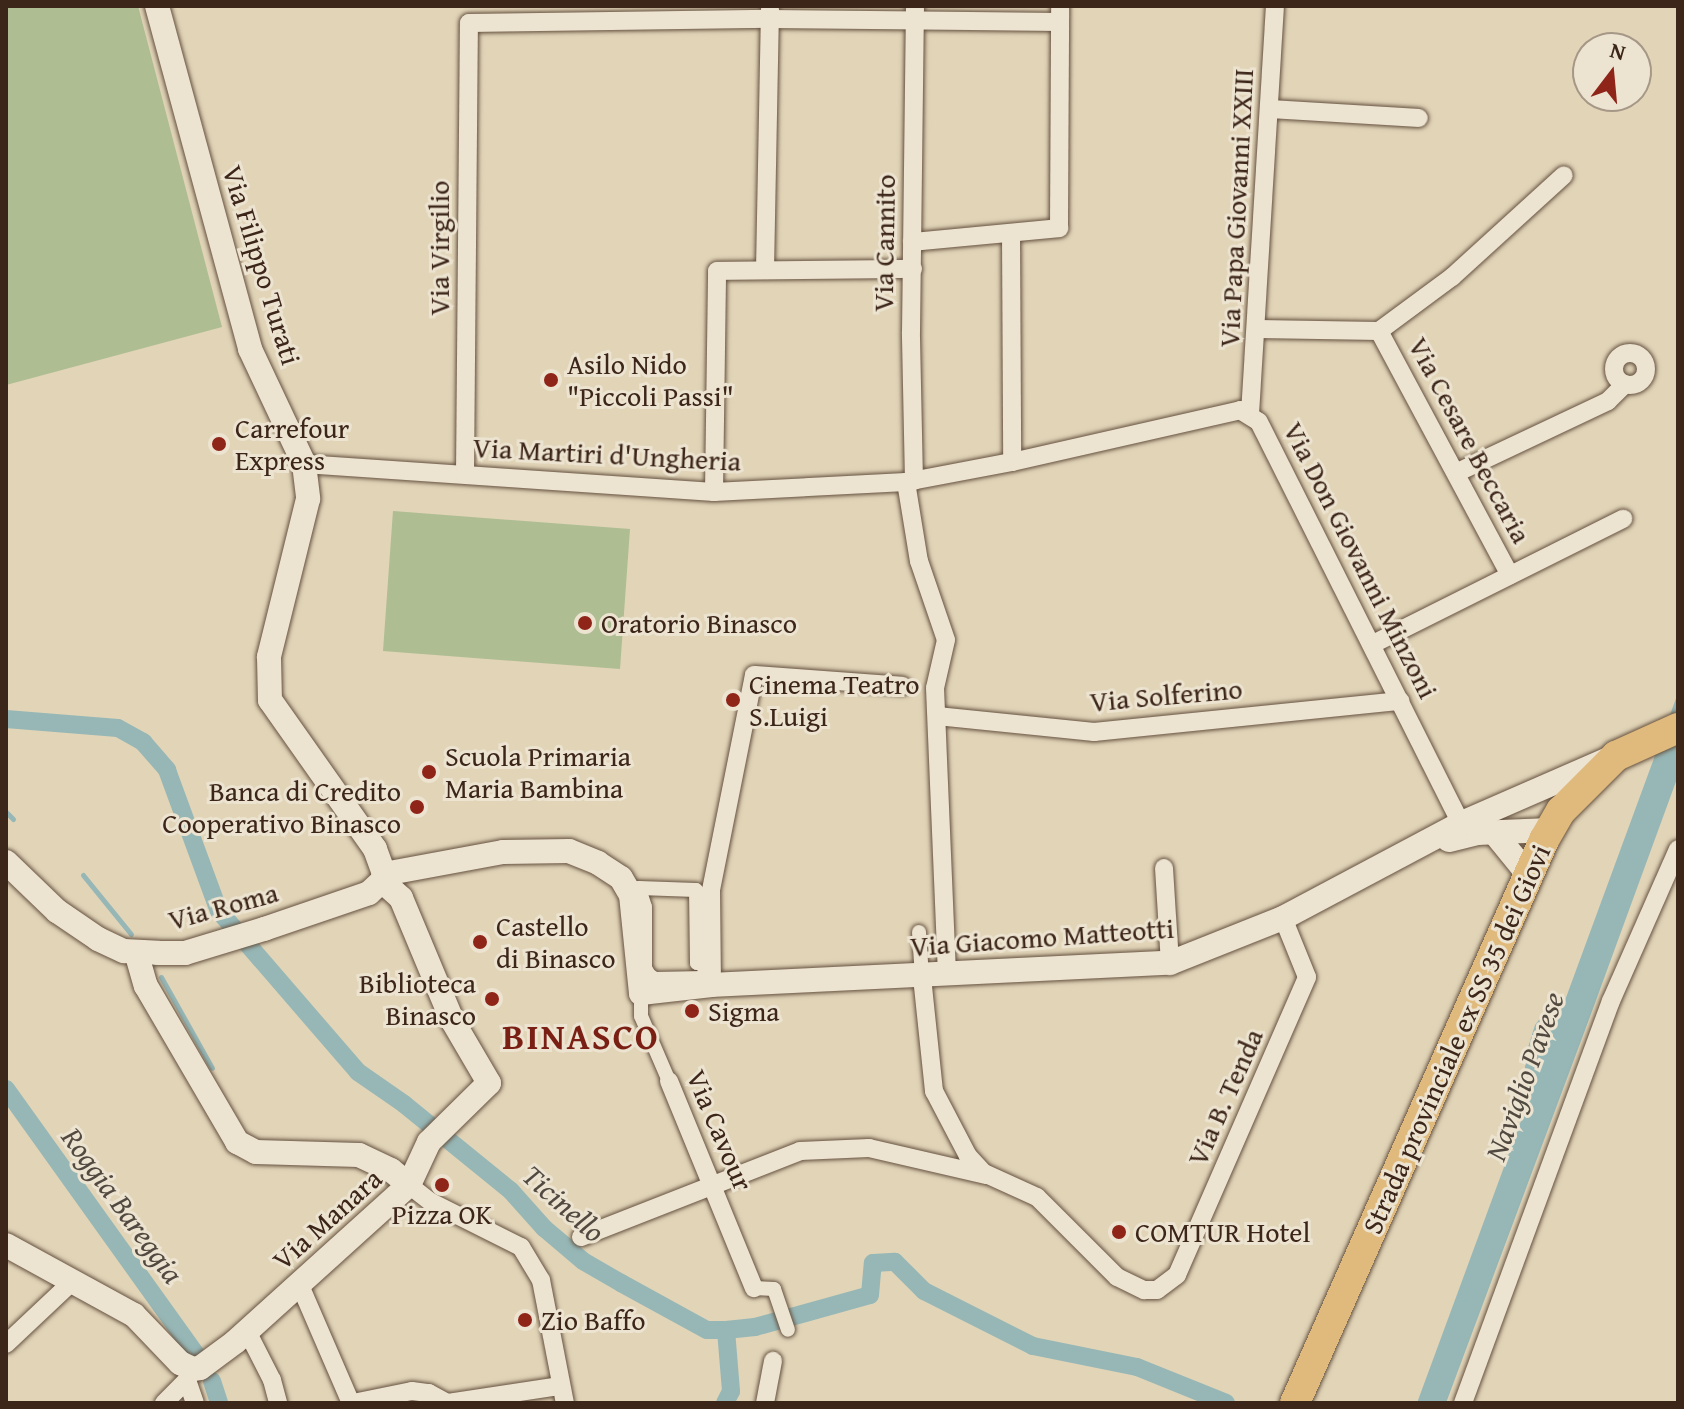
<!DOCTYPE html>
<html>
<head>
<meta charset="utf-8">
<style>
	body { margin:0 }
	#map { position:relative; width:1684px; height:1409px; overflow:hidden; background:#e1d4b7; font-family:"Gentium Book Plus",serif }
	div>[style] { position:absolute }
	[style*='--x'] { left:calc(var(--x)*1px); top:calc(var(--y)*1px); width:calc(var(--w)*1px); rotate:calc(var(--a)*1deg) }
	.green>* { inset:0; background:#aebd92 }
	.water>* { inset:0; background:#96b7b6 }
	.stream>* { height:5px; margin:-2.5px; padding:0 2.5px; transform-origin:2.5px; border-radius:2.5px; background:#96b7b6 }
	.canal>* { height:18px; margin:-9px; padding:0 9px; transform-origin:9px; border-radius:9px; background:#96b7b6 }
	.roads { filter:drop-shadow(0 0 2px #655140) drop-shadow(0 0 2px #655140) }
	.pedestrian>* { height:14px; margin:-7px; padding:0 7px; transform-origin:7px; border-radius:7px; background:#ece3d0 }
	.minor>* { height:18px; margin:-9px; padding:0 9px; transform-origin:9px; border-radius:9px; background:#ece3d0 }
	.minor>.ring { margin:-9px; padding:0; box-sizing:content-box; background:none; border:18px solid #ece3d0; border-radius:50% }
	.tertiary>* { height:24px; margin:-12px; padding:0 12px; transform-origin:12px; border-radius:12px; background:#ece3d0 }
	.primary>* { height:30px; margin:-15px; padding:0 15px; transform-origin:15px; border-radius:15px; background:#e0ba7c }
	.dots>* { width:22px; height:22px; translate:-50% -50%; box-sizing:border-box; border:4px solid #ece3d0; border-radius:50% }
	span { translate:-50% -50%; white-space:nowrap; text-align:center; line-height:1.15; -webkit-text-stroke:6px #ece3d0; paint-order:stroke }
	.street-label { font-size:28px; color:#3c2519 }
	.poi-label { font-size:28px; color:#3c2519 }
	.left { translate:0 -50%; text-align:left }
	.right { translate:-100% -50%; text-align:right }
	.water-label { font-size:30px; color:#524a40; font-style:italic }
	.district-label { font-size:36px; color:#7a1f14; font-weight:700; letter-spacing:2px }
	.frame { position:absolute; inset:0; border:8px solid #3c2519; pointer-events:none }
	.north { position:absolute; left:1572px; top:32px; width:80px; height:80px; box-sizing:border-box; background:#ece3d0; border:2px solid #a69787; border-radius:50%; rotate:16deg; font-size:22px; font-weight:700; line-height:32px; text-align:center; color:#3c2519 }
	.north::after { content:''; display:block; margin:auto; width:28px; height:36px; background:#8f2418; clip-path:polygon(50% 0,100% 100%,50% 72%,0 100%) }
</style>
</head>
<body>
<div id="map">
	<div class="green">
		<div style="clip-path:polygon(6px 6px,138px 6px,222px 327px,6px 385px)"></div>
		<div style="clip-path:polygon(393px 511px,630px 529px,620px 669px,383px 651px)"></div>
	</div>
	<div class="water">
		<div style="clip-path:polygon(1678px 693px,1678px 776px,1591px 1014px,1446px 1403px,1417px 1403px,1532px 1091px,1524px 1081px,1526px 1054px,1535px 1025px,1549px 1007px,1564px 1003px)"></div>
	</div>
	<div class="stream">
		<div style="--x:6;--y:812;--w:10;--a:45"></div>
		<div style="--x:83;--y:875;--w:76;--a:50.9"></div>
		<div style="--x:161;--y:977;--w:104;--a:60.7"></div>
	</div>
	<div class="canal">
		<div style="--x:6;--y:719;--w:112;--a:4.6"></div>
		<div style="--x:118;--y:728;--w:29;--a:29"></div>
		<div style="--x:143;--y:742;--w:37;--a:49"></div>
		<div style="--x:167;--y:770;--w:150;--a:69.8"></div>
		<div style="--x:219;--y:911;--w:213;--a:49.2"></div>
		<div style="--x:358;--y:1072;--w:56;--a:34.8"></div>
		<div style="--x:404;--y:1104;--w:138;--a:39.1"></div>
		<div style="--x:511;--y:1191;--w:50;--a:48.3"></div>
		<div style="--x:544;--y:1228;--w:51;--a:40.2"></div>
		<div style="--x:583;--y:1261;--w:44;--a:30.1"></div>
		<div style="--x:621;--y:1283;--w:98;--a:28.7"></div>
		<div style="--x:707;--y:1330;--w:19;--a:0"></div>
		<div style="--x:726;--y:1330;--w:29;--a:-6"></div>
		<div style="--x:755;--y:1327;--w:119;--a:-15.5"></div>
		<div style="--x:870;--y:1295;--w:32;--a:-85"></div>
		<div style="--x:873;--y:1263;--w:22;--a:-3"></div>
		<div style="--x:895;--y:1262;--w:41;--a:45"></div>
		<div style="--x:924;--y:1291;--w:122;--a:26.8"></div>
		<div style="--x:1033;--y:1346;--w:106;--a:11.4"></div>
		<div style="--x:1137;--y:1367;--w:96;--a:22"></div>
		<div style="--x:6;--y:1089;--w:325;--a:54.4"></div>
		<div style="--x:212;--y:1381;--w:23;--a:72"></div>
		<div style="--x:725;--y:1403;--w:13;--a:-63"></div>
		<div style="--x:731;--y:1391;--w:61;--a:-94.7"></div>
	</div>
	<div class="roads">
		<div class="pedestrian">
			<div style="--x:639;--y:888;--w:57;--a:2"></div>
			<div style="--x:696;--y:890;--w:73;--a:89.2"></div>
			<div style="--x:697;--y:963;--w:8;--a:0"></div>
			<div style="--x:705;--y:963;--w:15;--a:94"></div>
			<div style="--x:704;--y:978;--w:49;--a:178.8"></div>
			<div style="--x:655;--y:979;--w:7;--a:-146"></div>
			<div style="--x:649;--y:975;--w:8;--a:-120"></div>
			<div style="--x:645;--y:968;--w:61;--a:-90"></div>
			<div style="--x:645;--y:907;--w:20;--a:-108"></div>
			<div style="--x:919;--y:932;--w:45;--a:86.2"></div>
			<div style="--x:641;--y:993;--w:23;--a:90"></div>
			<div style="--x:641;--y:1016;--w:71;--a:66.7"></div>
			<div style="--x:754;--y:1288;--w:20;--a:3"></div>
			<div style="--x:774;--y:1289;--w:43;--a:71.1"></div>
		</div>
		<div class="minor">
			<div style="--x:1271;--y:109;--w:148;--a:3.5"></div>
			<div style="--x:1011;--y:233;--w:229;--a:89.7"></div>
			<div style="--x:912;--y:242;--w:148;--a:-5.4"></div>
			<div style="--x:1059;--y:228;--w:222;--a:-89.7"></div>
			<div style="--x:765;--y:270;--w:261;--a:-88.9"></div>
			<div style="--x:1258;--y:329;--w:121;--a:0.9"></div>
			<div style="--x:1379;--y:331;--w:91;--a:-36.5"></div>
			<div style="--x:1452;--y:277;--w:151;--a:-42.3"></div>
			<div style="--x:1379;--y:331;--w:277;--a:61.8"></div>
			<div class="ring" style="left:1614px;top:353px;width:14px;height:14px"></div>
			<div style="--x:1250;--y:414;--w:409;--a:-86.5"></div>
			<div style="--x:304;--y:464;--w:411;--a:3.9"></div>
			<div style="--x:714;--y:492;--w:192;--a:-3"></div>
			<div style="--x:906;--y:482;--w:108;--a:-10.7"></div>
			<div style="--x:1012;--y:462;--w:234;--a:-12.8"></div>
			<div style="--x:1240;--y:410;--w:22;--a:32"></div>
			<div style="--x:1259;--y:422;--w:461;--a:63.3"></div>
			<div style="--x:1458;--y:472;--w:166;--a:-25.3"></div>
			<div style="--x:1608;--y:401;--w:24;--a:-45"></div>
			<div style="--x:465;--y:474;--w:451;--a:-89.5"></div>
			<div style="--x:469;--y:23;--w:301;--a:-0.8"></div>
			<div style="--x:770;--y:19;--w:290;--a:0.6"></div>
			<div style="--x:914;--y:481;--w:149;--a:-91.2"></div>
			<div style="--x:911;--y:332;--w:326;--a:-89.3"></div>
			<div style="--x:906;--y:482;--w:80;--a:80.7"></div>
			<div style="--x:919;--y:561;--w:83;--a:71.1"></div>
			<div style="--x:946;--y:640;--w:49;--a:102.9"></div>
			<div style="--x:935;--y:688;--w:288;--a:87.6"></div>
			<div style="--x:714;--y:492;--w:221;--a:-89.2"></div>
			<div style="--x:717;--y:271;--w:196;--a:-0.6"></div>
			<div style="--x:1373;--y:644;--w:280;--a:-26.6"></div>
			<div style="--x:937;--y:716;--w:158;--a:5.8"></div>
			<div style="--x:1094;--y:732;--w:308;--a:-5.8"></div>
			<div style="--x:1164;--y:868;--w:95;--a:86.4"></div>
			<div style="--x:922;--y:977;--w:115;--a:84"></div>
			<div style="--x:934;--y:1091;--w:73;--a:62.4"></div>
			<div style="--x:968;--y:1156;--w:23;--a:47"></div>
			<div style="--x:984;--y:1173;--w:58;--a:24.4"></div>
			<div style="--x:1037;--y:1197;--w:113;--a:45"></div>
			<div style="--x:1117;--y:1277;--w:30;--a:26"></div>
			<div style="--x:1144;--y:1290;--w:13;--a:0"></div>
			<div style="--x:1157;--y:1290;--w:25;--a:-37"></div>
			<div style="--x:1177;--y:1275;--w:325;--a:-66.4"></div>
			<div style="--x:1307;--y:977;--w:64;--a:-112.1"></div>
			<div style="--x:712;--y:985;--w:95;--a:-90.6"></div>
			<div style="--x:711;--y:890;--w:219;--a:-78.7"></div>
			<div style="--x:754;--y:675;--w:149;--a:4.2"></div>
			<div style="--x:669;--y:1081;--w:224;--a:67.7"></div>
			<div style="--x:409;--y:1185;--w:28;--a:38"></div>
			<div style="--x:431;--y:1202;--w:101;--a:26.6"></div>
			<div style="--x:521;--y:1247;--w:39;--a:59"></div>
			<div style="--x:541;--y:1280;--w:125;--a:79"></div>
			<div style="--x:581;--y:1237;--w:235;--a:-21.4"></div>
			<div style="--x:800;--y:1151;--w:69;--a:-2.5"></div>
			<div style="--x:869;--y:1148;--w:120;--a:13"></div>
			<div style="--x:299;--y:1283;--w:131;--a:66.6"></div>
			<div style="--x:247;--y:1331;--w:55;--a:63"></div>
			<div style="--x:272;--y:1380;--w:24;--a:75"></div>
			<div style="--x:6;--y:1344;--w:93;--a:-43.3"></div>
			<div style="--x:187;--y:1380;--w:24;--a:71"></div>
			<div style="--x:164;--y:1403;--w:33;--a:-45"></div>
			<div style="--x:187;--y:1380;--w:13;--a:-61"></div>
			<div style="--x:353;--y:1403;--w:60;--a:-11.5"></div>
			<div style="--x:412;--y:1391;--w:17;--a:7"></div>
			<div style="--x:429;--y:1393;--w:21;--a:29"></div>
			<div style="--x:447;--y:1403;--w:114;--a:-8.6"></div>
			<div style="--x:765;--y:1403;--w:43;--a:-79.2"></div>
			<div style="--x:1463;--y:1403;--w:428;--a:-69.8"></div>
			<div style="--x:1611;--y:1001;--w:166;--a:-66.2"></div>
		</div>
		<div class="tertiary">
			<div style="--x:157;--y:6;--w:355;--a:74.8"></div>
			<div style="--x:250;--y:349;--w:127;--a:64.8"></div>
			<div style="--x:304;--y:464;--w:35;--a:83"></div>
			<div style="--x:308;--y:499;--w:163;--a:103.9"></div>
			<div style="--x:269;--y:657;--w:43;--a:88.7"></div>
			<div style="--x:270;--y:700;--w:182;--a:54.8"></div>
			<div style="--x:375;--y:849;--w:27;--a:70"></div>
			<div style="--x:384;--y:874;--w:7;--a:106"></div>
			<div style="--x:1496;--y:835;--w:49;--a:50.8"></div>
			<div style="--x:1449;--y:840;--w:29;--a:-14"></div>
			<div style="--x:1477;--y:833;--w:73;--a:-2.4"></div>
			<div style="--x:6;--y:862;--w:71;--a:43.9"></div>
			<div style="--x:57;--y:911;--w:50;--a:34.3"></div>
			<div style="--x:98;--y:939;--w:29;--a:25"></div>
			<div style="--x:124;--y:951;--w:34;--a:3"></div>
			<div style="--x:158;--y:953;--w:27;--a:0"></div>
			<div style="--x:185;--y:953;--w:83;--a:-16.9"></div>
			<div style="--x:264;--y:929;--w:111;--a:-18.9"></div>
			<div style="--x:369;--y:893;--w:18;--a:-43"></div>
			<div style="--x:384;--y:874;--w:121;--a:-10.5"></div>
			<div style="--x:503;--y:852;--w:66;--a:-0.9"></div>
			<div style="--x:569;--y:851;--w:31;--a:22"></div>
			<div style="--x:598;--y:863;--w:27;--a:33"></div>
			<div style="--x:621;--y:878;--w:20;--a:60"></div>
			<div style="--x:631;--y:895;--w:99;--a:84.2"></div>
			<div style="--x:641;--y:993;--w:71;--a:-6.4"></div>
			<div style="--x:712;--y:985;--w:459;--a:-2.8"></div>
			<div style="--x:1170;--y:963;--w:122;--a:-21.7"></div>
			<div style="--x:1283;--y:918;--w:203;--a:-28"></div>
			<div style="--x:1462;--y:823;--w:163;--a:-23.6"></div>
			<div style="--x:136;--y:952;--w:35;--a:74"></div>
			<div style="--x:146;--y:986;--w:181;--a:59.7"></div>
			<div style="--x:237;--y:1142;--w:21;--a:28"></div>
			<div style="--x:256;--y:1152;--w:103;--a:1.7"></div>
			<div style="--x:359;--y:1155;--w:35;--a:25"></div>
			<div style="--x:391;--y:1170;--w:23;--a:40"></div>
			<div style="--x:6;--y:1245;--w:146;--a:28.7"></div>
			<div style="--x:134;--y:1315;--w:66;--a:46.2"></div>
			<div style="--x:180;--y:1363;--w:14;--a:25"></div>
			<div style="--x:193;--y:1369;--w:7;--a:-8"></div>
			<div style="--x:200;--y:1368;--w:44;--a:-36.6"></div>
			<div style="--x:235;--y:1342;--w:234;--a:-42.1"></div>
			<div style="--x:409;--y:1185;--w:47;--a:-65.1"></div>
			<div style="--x:429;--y:1142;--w:84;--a:-44.5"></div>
			<div style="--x:489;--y:1083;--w:73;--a:-120.4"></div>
			<div style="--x:452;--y:1020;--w:132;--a:-112.7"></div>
			<div style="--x:401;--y:898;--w:25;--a:-138"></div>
		</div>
		<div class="primary">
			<div style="--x:1295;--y:1403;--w:616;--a:-66.14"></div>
			<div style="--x:1544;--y:840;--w:34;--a:-60"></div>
			<div style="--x:1561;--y:811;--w:78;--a:-45"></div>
			<div style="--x:1616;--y:756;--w:68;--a:-24.3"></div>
		</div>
	</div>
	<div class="dots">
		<div style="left:551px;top:380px;background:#8f2418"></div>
		<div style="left:219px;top:444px;background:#8f2418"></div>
		<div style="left:585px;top:623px;background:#8f2418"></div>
		<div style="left:733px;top:700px;background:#8f2418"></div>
		<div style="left:429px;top:772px;background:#8f2418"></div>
		<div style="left:417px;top:807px;background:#8f2418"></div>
		<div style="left:480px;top:942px;background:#8f2418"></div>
		<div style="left:492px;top:999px;background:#8f2418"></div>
		<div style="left:692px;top:1011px;background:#8f2418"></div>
		<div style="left:442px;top:1185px;background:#8f2418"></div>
		<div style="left:1119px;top:1232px;background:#8f2418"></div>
		<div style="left:525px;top:1320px;background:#8f2418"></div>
	</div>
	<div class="street-label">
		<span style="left:1236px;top:208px;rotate:-87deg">Via Papa Giovanni XXIII</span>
		<span style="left:884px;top:243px;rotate:-89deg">Via Cannito</span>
		<span style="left:439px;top:248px;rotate:-90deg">Via Virgilio</span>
		<span style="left:262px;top:265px;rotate:73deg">Via Filippo Turati</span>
		<span style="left:1470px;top:440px;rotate:62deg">Via Cesare Beccaria</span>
		<span style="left:607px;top:454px;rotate:3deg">Via Martiri d'Ungheria</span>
		<span style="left:1361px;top:560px;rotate:63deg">Via Don Giovanni Minzoni</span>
		<span style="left:1166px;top:695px;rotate:-5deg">Via Solferino</span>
		<span style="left:223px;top:906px;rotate:-15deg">Via Roma</span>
		<span style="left:1042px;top:937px;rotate:-4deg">Via Giacomo Matteotti</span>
		<span style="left:1456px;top:1039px;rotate:-66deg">Strada provinciale ex SS 35 dei Giovi</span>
		<span style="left:1225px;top:1097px;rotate:-66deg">Via B. Tenda</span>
		<span style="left:720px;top:1130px;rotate:67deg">Via Cavour</span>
		<span style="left:327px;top:1219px;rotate:-42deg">Via Manara</span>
	</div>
	<div class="poi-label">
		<span class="left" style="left:567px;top:380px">Asilo Nido<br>"Piccoli Passi"</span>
		<span class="left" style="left:235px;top:444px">Carrefour<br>Express</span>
		<span class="left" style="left:601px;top:623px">Oratorio Binasco</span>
		<span class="left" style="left:749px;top:700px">Cinema Teatro<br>S.Luigi</span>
		<span class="left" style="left:445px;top:772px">Scuola Primaria<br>Maria Bambina</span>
		<span class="right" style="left:401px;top:807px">Banca di Credito<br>Cooperativo Binasco</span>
		<span class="left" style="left:496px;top:942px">Castello<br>di Binasco</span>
		<span class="right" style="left:476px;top:999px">Biblioteca<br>Binasco</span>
		<span class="left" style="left:708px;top:1011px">Sigma</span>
		<span style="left:442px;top:1214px">Pizza OK</span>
		<span class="left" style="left:1135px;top:1232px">COMTUR Hotel</span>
		<span class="left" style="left:541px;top:1320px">Zio Baffo</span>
	</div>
	<div class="water-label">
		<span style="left:1524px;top:1076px;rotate:-70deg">Naviglio Pavese</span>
		<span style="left:564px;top:1203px;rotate:42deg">Ticinello</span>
		<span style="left:123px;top:1205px;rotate:54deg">Roggia Bareggia</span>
	</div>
	<div class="district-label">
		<span style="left:581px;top:1036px">BINASCO</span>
	</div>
	<div class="frame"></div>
	<div class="north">N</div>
</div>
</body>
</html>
